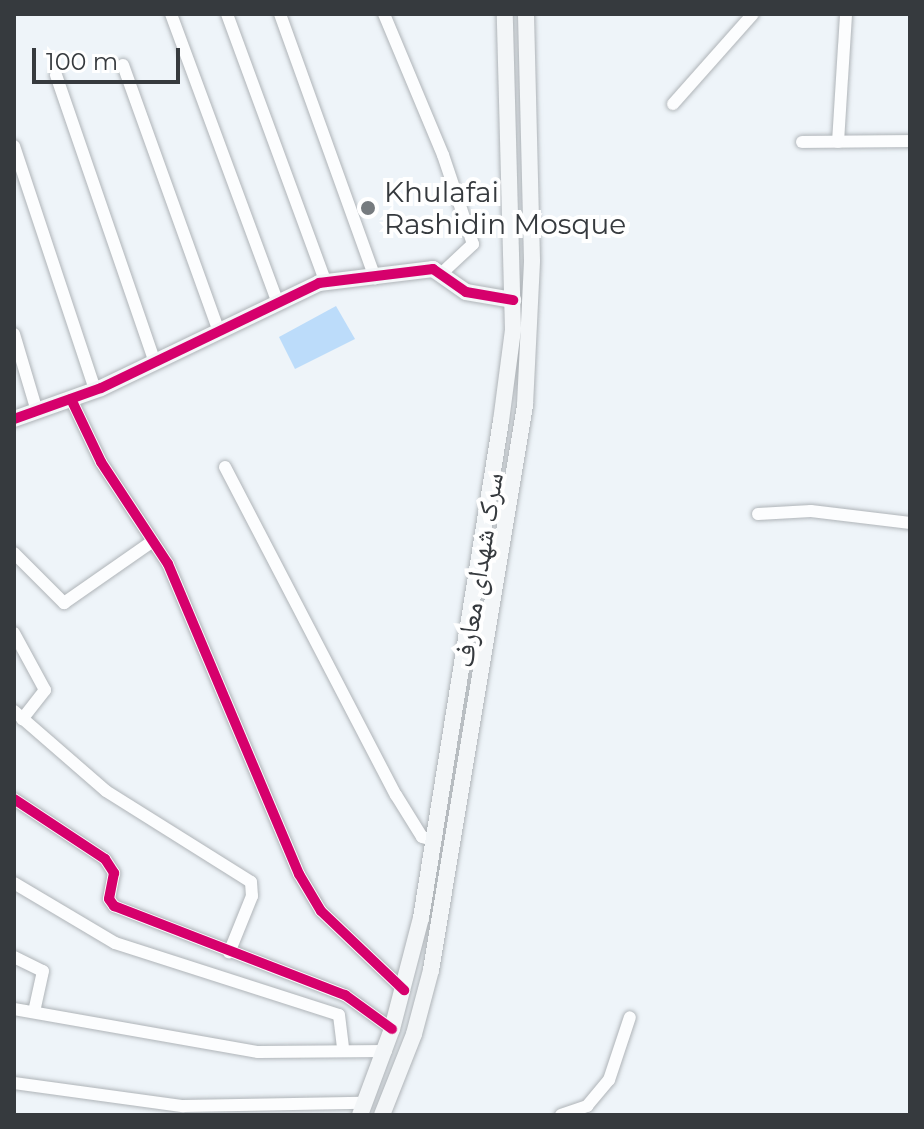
<!DOCTYPE html>
<html>
<head>
<meta charset="utf-8">
<style>
	body { margin:0 }
	#map { position:relative; width:924px; height:1129px; overflow:hidden; background:#eef4f9; font-family:Montserrat,"Noto Naskh Arabic",sans-serif }
	div>[style] { position:absolute }
	[style*='--x'] { left:calc(var(--x)*1px); top:calc(var(--y)*1px); width:calc(var(--w)*1px); rotate:calc(var(--a)*1deg) }
	.green>* { inset:0; background:#bcdcfa }
	.roads { filter:drop-shadow(0 0 2px #afb4b8) drop-shadow(0 0 2px #afb4b8) }
	.street>* { height:12px; margin:-6px; padding:0 6px; transform-origin:6px; border-radius:6px; background:#fcfdfe }
	.secondary>* { height:16px; margin:-8px; padding:0 8px; transform-origin:8px; border-radius:8px; background:#f3f6f8 }
	.cycleway>* { height:10px; margin:-5px; padding:0 5px; transform-origin:5px; border-radius:5px; background:#d6006c }
	.dots>* { width:22px; height:22px; translate:-50% -50%; box-sizing:border-box; border:4px solid #fff; border-radius:50% }
	span { translate:-50% -50%; white-space:nowrap; text-align:center; line-height:1.15; -webkit-text-stroke:8px #fff; paint-order:stroke }
	.poi-label { font-size:28px; color:#363a3e }
	.left { translate:0 -50%; text-align:left }
	.street-label { font-size:28px; color:#363a3e }
	.frame { position:absolute; inset:0; border:16px solid #363a3e; pointer-events:none }
	.scale { position:absolute; left:32px; top:48px; width:148px; height:36px; box-sizing:border-box; border:4px solid #363a3e; border-top:0; padding-left:10px; font-size:24px; line-height:28px; white-space:nowrap; color:#363a3e; -webkit-text-stroke:6px #fff; paint-order:stroke }
</style>
</head>
<body>
<div id="map">
	<div class="green">
		<div style="clip-path:polygon(336px 306px,355px 339px,295px 369px,279px 337px)"></div>
	</div>
	<div class="roads">
		<div class="street">
			<div style="--x:171;--y:14;--w:308;--a:69.7"></div>
			<div style="--x:227;--y:14;--w:287;--a:69.8"></div>
			<div style="--x:280;--y:14;--w:281;--a:70.2"></div>
			<div style="--x:384;--y:14;--w:153;--a:67.3"></div>
			<div style="--x:443;--y:155;--w:94;--a:71.4"></div>
			<div style="--x:473;--y:244;--w:42;--a:136.9"></div>
			<div style="--x:123;--y:65;--w:284;--a:70.2"></div>
			<div style="--x:56;--y:75;--w:304;--a:71"></div>
			<div style="--x:673;--y:104;--w:120;--a:-48.4"></div>
			<div style="--x:802;--y:142;--w:108;--a:-0.5"></div>
			<div style="--x:838;--y:142;--w:128;--a:-86.4"></div>
			<div style="--x:14;--y:146;--w:257;--a:71.6"></div>
			<div style="--x:14;--y:334;--w:80;--a:73.4"></div>
			<div style="--x:71;--y:399;--w:70;--a:64.5"></div>
			<div style="--x:101;--y:462;--w:122;--a:56.7"></div>
			<div style="--x:168;--y:564;--w:337;--a:67.1"></div>
			<div style="--x:299;--y:874;--w:43;--a:59.3"></div>
			<div style="--x:321;--y:911;--w:115;--a:43.6"></div>
			<div style="--x:225;--y:467;--w:370;--a:62.5"></div>
			<div style="--x:396;--y:795;--w:49;--a:58.2"></div>
			<div style="--x:422;--y:837;--w:11;--a:15"></div>
			<div style="--x:758;--y:514;--w:53;--a:-3.2"></div>
			<div style="--x:811;--y:511;--w:100;--a:6.9"></div>
			<div style="--x:14;--y:553;--w:71;--a:45"></div>
			<div style="--x:64;--y:603;--w:108;--a:-34.9"></div>
			<div style="--x:14;--y:633;--w:65;--a:61.5"></div>
			<div style="--x:45;--y:690;--w:37;--a:128"></div>
			<div style="--x:14;--y:711;--w:122;--a:41"></div>
			<div style="--x:106;--y:791;--w:171;--a:32.1"></div>
			<div style="--x:251;--y:882;--w:14;--a:86"></div>
			<div style="--x:252;--y:896;--w:61;--a:112"></div>
			<div style="--x:14;--y:799;--w:109;--a:33.4"></div>
			<div style="--x:105;--y:859;--w:17;--a:57"></div>
			<div style="--x:114;--y:873;--w:26;--a:101"></div>
			<div style="--x:109;--y:899;--w:9;--a:54"></div>
			<div style="--x:114;--y:906;--w:248;--a:21.1"></div>
			<div style="--x:345;--y:995;--w:58;--a:35.9"></div>
			<div style="--x:14;--y:883;--w:117;--a:30.7"></div>
			<div style="--x:115;--y:943;--w:235;--a:17.8"></div>
			<div style="--x:339;--y:1015;--w:34;--a:83"></div>
			<div style="--x:14;--y:957;--w:32;--a:26"></div>
			<div style="--x:43;--y:971;--w:42;--a:102.4"></div>
			<div style="--x:14;--y:1009;--w:248;--a:10"></div>
			<div style="--x:258;--y:1052;--w:128;--a:-0.4"></div>
			<div style="--x:14;--y:1083;--w:171;--a:7.8"></div>
			<div style="--x:183;--y:1106;--w:180;--a:-1"></div>
			<div style="--x:561;--y:1115;--w:28;--a:-19"></div>
			<div style="--x:587;--y:1106;--w:34;--a:-50"></div>
			<div style="--x:609;--y:1080;--w:66;--a:-71.6"></div>
		</div>
		<div class="secondary">
			<div style="--x:14;--y:419;--w:92;--a:-19.6"></div>
			<div style="--x:101;--y:388;--w:242;--a:-25.7"></div>
			<div style="--x:319;--y:283;--w:115;--a:-7"></div>
			<div style="--x:433;--y:269;--w:40;--a:34.9"></div>
			<div style="--x:466;--y:292;--w:48;--a:9.7"></div>
			<div style="--x:360;--y:1115;--w:92;--a:-69.6"></div>
			<div style="--x:392;--y:1029;--w:115;--a:-75.4"></div>
			<div style="--x:421;--y:918;--w:503;--a:-80.86"></div>
			<div style="--x:501;--y:421;--w:92;--a:-82.5"></div>
			<div style="--x:513;--y:330;--w:316;--a:-91.5"></div>
			<div style="--x:382;--y:1115;--w:87;--a:-68.4"></div>
			<div style="--x:414;--y:1034;--w:66;--a:-75.1"></div>
			<div style="--x:431;--y:970;--w:573;--a:-80.55"></div>
			<div style="--x:525;--y:405;--w:145;--a:-87.2"></div>
			<div style="--x:532;--y:260;--w:246;--a:-91.4"></div>
		</div>
	</div>
	<div class="cycleway">
		<div style="--x:71;--y:399;--w:70;--a:64.5"></div>
		<div style="--x:101;--y:462;--w:122;--a:56.7"></div>
		<div style="--x:168;--y:564;--w:337;--a:67.1"></div>
		<div style="--x:299;--y:874;--w:43;--a:59.3"></div>
		<div style="--x:321;--y:911;--w:115;--a:43.6"></div>
		<div style="--x:14;--y:419;--w:92;--a:-19.6"></div>
		<div style="--x:101;--y:388;--w:242;--a:-25.7"></div>
		<div style="--x:319;--y:283;--w:115;--a:-7"></div>
		<div style="--x:433;--y:269;--w:40;--a:34.9"></div>
		<div style="--x:466;--y:292;--w:48;--a:9.7"></div>
		<div style="--x:14;--y:799;--w:109;--a:33.4"></div>
		<div style="--x:105;--y:859;--w:17;--a:57"></div>
		<div style="--x:114;--y:873;--w:26;--a:101"></div>
		<div style="--x:109;--y:899;--w:9;--a:54"></div>
		<div style="--x:114;--y:906;--w:248;--a:21.1"></div>
		<div style="--x:345;--y:995;--w:58;--a:35.9"></div>
	</div>
	<div class="dots">
		<div style="left:368px;top:208px;background:#767b7f"></div>
	</div>
	<div class="poi-label">
		<span class="left" style="left:384px;top:208px">Khulafai<br>Rashidin Mosque</span>
	</div>
	<div class="street-label">
		<span style="left:478px;top:570px;rotate:-81deg">سرک شهدای معارف</span>
	</div>
	<div class="frame"></div>
	<div class="scale">100 m</div>
</div>
</body>
</html>
